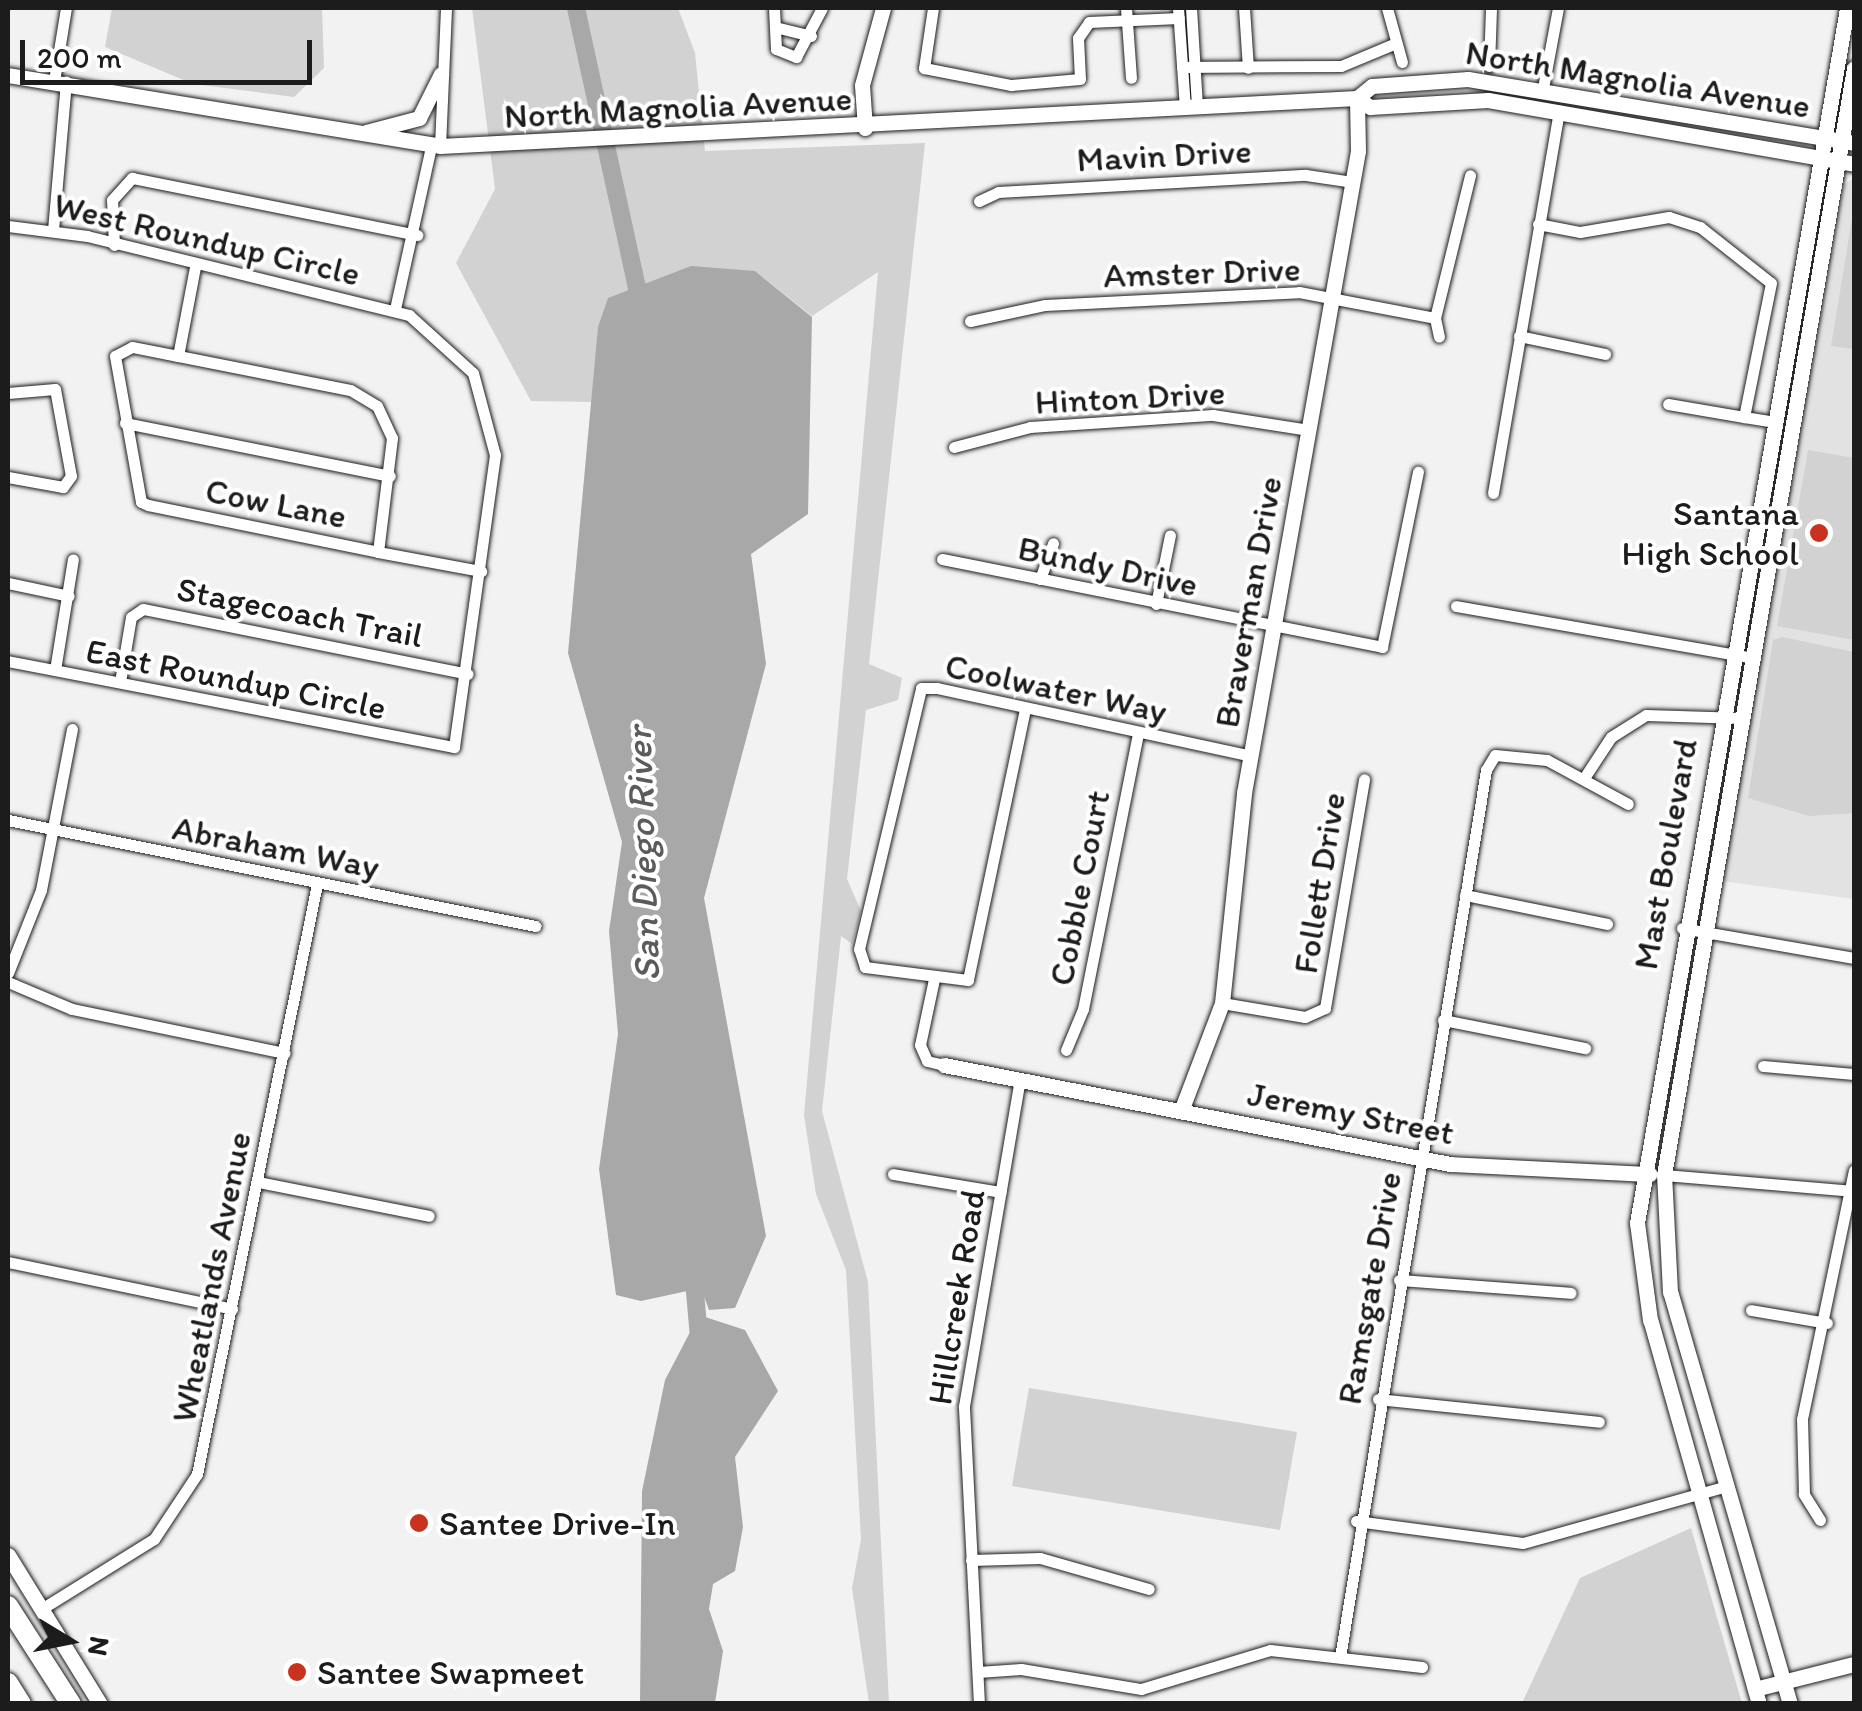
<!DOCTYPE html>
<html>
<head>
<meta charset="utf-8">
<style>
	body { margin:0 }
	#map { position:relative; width:1862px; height:1711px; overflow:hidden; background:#f2f2f2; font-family:Itim,sans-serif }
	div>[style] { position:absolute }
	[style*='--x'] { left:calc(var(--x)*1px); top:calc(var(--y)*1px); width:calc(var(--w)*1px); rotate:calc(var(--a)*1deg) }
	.built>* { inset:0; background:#e2e2e2 }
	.green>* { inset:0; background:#d2d2d2 }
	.water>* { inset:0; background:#a8a8a8 }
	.river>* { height:18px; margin:-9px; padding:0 9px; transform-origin:9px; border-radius:9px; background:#a8a8a8 }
	.roads { filter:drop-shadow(0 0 2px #1c1c1c) drop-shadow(0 0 2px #1c1c1c) }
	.street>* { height:11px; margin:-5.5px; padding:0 5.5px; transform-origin:5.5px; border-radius:5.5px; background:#fff }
	.secondary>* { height:15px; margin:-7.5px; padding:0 7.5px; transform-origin:7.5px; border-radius:7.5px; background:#fff }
	.highway>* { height:20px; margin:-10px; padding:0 10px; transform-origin:10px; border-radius:10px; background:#fff }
	.dots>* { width:28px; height:28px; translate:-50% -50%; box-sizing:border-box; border:5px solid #fff; border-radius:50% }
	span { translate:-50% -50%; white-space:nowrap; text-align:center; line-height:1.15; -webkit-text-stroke:8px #fff; paint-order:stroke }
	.street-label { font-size:35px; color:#1c1c1c }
	.poi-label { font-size:35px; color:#1c1c1c }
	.right { translate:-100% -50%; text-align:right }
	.left { translate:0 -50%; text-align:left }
	.water-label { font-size:38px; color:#5b5b5b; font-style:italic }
	.frame { position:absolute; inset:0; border:10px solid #1c1c1c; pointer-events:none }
	.north { position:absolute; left:20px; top:1591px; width:100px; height:100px; -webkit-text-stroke:8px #fff; paint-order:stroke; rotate:100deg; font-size:28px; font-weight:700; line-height:40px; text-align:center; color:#1c1c1c }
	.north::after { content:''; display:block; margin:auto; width:35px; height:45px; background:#1c1c1c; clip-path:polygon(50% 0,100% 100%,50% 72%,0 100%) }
	.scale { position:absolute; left:20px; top:40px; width:292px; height:45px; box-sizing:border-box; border:5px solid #1c1c1c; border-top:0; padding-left:12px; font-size:30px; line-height:35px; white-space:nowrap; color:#1c1c1c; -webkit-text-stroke:8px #fff; paint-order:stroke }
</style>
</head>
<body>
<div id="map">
	<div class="built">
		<div style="clip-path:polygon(1854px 178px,1854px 899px,1722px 881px,1844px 185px)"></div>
	</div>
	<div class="green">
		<div style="clip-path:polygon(112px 8px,322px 8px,324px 68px,294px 97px,193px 84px,105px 47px)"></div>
		<div style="clip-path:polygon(472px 8px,678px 8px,695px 53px,705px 151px,925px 143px,869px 664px,902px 678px,898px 700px,866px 710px,847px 879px,861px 911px,852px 944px,841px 936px,822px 1111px,868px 1282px,889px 1703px,869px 1703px,852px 1588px,861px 1539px,846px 1270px,816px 1194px,804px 1115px,878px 272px,812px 316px,755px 271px,598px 327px,596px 402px,531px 401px,456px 263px,495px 189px)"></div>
		<div style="clip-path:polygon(1854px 207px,1854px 349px,1831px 346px)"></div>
		<div style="clip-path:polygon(1808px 450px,1854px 458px,1854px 640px,1777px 626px)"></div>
		<div style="clip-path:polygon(1782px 637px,1854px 652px,1854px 813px,1809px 816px,1748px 798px,1773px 640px)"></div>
		<div style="clip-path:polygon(1029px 1388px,1297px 1432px,1280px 1530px,1012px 1486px)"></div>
		<div style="clip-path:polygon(1691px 1528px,1742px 1703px,1522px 1703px,1580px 1578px)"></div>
	</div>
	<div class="water">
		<div style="clip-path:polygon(691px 266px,755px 271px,812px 317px,808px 514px,751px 554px,766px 664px,704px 898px,766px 1236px,735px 1308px,709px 1310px,701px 1288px,641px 1301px,616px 1295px,599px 1169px,618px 1034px,609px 931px,622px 842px,568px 653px,598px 327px,608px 298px)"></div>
		<div style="clip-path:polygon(699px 1315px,745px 1330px,778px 1391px,735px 1457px,743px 1527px,735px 1571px,713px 1584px,709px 1609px,723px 1651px,715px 1703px,640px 1703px,642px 1491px,665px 1380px)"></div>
	</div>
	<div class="river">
		<div style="--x:576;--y:8;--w:304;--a:77.7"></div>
		<div style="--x:693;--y:1269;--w:68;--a:85"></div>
	</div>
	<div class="roads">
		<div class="street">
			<div style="--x:774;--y:8;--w:41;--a:87.2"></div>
			<div style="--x:776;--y:49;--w:22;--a:22"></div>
			<div style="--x:796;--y:57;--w:55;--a:-62"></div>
			<div style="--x:933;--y:8;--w:61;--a:98.5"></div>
			<div style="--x:924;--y:68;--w:89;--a:11.1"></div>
			<div style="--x:1011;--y:85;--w:69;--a:-5"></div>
			<div style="--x:1080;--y:79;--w:41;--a:-92.8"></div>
			<div style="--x:1078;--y:38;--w:19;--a:-55"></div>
			<div style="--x:1089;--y:22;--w:90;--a:-2.5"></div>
			<div style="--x:1126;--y:8;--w:70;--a:85.9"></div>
			<div style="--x:1178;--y:8;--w:100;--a:86"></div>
			<div style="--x:1191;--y:8;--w:99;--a:86.5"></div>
			<div style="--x:1244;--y:8;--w:60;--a:86.2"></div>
			<div style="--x:1387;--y:8;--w:56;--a:74.5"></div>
			<div style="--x:775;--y:27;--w:37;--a:14"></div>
			<div style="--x:1489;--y:66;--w:58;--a:-88"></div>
			<div style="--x:1182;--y:67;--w:159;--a:-0.4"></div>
			<div style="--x:1341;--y:66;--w:60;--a:-22.7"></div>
			<div style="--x:54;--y:81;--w:74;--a:-80.7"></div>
			<div style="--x:1543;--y:88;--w:81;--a:-79.4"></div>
			<div style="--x:440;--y:146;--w:138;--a:-87.5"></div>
			<div style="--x:979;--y:201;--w:21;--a:-25"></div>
			<div style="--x:998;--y:192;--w:308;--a:-3.2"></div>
			<div style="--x:1306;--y:175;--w:48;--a:8.5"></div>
			<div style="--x:1538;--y:224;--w:43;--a:10.8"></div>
			<div style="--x:1580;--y:232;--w:90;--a:-9.6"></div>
			<div style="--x:1669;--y:217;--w:33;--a:18"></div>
			<div style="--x:1700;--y:227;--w:90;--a:38.3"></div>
			<div style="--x:1771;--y:283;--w:137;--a:101.4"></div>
			<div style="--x:1744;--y:417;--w:77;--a:-170.3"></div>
			<div style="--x:8;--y:226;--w:80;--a:7.2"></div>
			<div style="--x:87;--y:236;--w:332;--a:13.8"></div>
			<div style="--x:409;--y:315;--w:86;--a:42.2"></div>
			<div style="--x:473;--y:373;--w:85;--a:75"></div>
			<div style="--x:495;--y:455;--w:295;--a:98"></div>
			<div style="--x:454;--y:747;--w:454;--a:-169.1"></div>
			<div style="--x:53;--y:230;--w:149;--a:-85"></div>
			<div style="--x:114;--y:245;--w:45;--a:-92.5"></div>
			<div style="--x:112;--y:200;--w:30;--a:-48"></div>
			<div style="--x:132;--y:178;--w:291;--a:11.3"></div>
			<div style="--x:395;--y:309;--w:167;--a:-77.5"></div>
			<div style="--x:1435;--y:318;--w:147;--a:-76.2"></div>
			<div style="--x:1435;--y:318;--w:19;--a:78"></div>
			<div style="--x:970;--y:321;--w:77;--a:-12"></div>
			<div style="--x:1045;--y:305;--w:254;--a:-2.9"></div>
			<div style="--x:1299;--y:292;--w:138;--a:10.8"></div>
			<div style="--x:1519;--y:336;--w:88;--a:11.8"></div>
			<div style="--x:178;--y:356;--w:91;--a:-79.2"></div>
			<div style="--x:8;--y:393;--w:47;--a:-4.9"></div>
			<div style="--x:55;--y:389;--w:88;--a:79.6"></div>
			<div style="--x:71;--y:476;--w:14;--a:126"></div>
			<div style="--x:63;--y:487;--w:56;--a:-169.7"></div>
			<div style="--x:1744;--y:417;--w:30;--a:9"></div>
			<div style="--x:125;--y:423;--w:270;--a:11.3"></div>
			<div style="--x:954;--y:447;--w:79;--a:-14.7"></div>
			<div style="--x:1030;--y:427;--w:183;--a:-3.8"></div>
			<div style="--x:1213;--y:415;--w:97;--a:8.9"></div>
			<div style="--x:1493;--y:493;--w:388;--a:-80.2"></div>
			<div style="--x:378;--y:552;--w:115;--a:-83"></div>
			<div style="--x:392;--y:438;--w:35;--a:-115"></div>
			<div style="--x:377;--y:406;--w:31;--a:-149"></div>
			<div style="--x:350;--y:390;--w:175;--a:-168.8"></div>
			<div style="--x:178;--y:356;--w:47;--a:-168.9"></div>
			<div style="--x:132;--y:347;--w:19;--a:152"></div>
			<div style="--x:115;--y:356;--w:148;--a:79.9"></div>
			<div style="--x:141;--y:502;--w:8;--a:23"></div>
			<div style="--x:148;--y:505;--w:235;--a:11.5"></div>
			<div style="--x:378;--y:552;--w:105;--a:10.5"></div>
			<div style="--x:942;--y:559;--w:449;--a:11.3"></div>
			<div style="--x:1382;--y:647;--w:179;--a:-78.4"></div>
			<div style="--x:1040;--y:579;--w:38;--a:-70"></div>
			<div style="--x:8;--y:583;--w:62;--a:12"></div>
			<div style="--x:1156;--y:604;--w:70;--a:-78.5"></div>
			<div style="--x:1456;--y:606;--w:302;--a:9.9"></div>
			<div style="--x:55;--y:670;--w:112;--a:-80.8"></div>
			<div style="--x:120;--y:682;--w:66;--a:-80.4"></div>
			<div style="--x:131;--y:617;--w:14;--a:-34"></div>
			<div style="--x:143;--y:609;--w:331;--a:11.3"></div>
			<div style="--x:1025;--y:709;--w:277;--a:101.9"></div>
			<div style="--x:968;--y:980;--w:104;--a:-172.8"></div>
			<div style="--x:865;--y:967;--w:19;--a:-108"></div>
			<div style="--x:859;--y:949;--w:268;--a:-76.6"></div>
			<div style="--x:921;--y:688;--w:16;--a:0"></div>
			<div style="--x:937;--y:688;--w:322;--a:12.2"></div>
			<div style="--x:1586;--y:775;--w:45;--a:-56.7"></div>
			<div style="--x:1611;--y:737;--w:41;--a:-32.2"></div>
			<div style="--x:1646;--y:715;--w:96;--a:1.8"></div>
			<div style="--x:8;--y:820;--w:538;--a:11.37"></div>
			<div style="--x:1465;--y:895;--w:145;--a:11.5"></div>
			<div style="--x:1682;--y:928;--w:175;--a:9.9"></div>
			<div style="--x:8;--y:973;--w:89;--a:-68.3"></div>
			<div style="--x:41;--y:890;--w:164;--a:-79.1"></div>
			<div style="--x:934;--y:979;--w:67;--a:102"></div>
			<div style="--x:920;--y:1045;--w:17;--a:66"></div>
			<div style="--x:927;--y:1061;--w:17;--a:13"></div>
			<div style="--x:8;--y:982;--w:69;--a:22.9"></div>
			<div style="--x:72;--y:1009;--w:217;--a:11.7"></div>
			<div style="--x:1222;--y:1003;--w:84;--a:9.6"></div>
			<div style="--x:1305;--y:1017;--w:22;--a:-24"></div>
			<div style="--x:1325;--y:1008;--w:232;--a:-80.3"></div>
			<div style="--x:1443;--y:1020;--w:145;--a:11.2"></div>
			<div style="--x:1066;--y:1050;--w:44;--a:-67.5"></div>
			<div style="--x:1083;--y:1009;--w:281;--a:-78.7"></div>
			<div style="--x:1763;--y:1066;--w:91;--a:5"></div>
			<div style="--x:893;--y:1174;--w:109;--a:9.5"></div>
			<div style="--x:1664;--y:1175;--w:191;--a:4.8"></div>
			<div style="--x:258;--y:1182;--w:174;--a:11.2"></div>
			<div style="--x:8;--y:1262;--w:229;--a:11.8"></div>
			<div style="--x:1399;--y:1280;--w:172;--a:4.3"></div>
			<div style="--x:1751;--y:1310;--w:77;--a:9.7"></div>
			<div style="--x:1378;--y:1399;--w:222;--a:5.9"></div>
			<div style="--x:1820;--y:1520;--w:31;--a:-122"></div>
			<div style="--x:1804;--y:1494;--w:75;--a:-91.5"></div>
			<div style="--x:1802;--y:1419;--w:254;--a:-78.2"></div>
			<div style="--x:1356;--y:1521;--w:168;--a:7.5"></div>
			<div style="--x:1523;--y:1543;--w:209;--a:-15.6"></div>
			<div style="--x:971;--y:1560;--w:69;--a:-1.7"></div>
			<div style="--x:1040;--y:1558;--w:113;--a:15.9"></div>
			<div style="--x:43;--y:1608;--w:131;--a:-31.9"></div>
			<div style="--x:154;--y:1539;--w:78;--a:-56.5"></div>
			<div style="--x:197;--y:1474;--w:602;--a:-78.5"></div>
			<div style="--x:1340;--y:1657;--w:899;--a:-80.65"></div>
			<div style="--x:1486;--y:770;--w:17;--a:-59"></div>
			<div style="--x:1495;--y:755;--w:52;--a:5.5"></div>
			<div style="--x:1547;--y:760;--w:92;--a:28.5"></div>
			<div style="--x:978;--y:1672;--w:43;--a:-4"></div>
			<div style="--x:1021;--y:1669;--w:122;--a:9.5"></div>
			<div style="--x:1141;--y:1689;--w:135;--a:-16.8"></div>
			<div style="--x:1270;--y:1650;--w:153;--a:6.4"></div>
			<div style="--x:979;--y:1704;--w:298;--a:-92.9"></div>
			<div style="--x:964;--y:1406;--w:331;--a:-80.3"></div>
		</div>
		<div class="secondary">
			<div style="--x:8;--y:75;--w:438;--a:9.3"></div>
			<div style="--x:440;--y:146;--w:918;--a:-3"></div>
			<div style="--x:1357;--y:98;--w:19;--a:-39"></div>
			<div style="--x:1372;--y:86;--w:96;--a:-4.2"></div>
			<div style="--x:1468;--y:79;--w:391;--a:9.4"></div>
			<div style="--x:1357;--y:98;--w:16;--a:35"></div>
			<div style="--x:1370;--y:107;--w:118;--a:-3.4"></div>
			<div style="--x:1488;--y:100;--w:372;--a:9.9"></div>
			<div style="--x:865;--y:128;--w:43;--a:-94"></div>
			<div style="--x:862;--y:85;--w:80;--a:-74.7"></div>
			<div style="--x:366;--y:132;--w:55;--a:-14.8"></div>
			<div style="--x:419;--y:118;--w:49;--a:-63.4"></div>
			<div style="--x:944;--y:1065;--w:516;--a:11.07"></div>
			<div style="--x:1450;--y:1164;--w:200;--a:2.9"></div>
			<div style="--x:1181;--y:1111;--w:116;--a:-69.2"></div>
			<div style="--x:1222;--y:1003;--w:211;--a:-84"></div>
			<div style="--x:1244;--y:793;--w:652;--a:-79.93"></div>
			<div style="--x:1358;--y:151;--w:53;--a:-91.1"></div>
			<div style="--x:8;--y:1555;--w:175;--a:58.3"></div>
			<div style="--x:1755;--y:1689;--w:102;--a:-14.2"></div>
			<div style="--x:1759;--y:1704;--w:399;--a:-105.8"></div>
			<div style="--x:1650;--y:1320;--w:98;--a:-97.6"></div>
			<div style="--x:1637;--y:1223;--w:1233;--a:-80.19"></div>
			<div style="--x:1790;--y:1704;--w:429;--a:-106.2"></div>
			<div style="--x:1670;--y:1292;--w:117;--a:-92.9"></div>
			<div style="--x:1664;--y:1175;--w:1123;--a:-80.26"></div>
		</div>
		<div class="highway">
			<div style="--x:8;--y:1606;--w:117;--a:57.3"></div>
			<div style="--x:8;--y:1683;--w:25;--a:58"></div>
		</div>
	</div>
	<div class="dots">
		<div style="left:1819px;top:533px;background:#c8321e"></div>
		<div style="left:419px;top:1523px;background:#c8321e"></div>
		<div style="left:297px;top:1672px;background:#c8321e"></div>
	</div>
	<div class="street-label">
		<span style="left:1638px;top:79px;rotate:9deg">North Magnolia Avenue</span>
		<span style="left:678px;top:107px;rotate:-3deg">North Magnolia Avenue</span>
		<span style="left:1164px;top:155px;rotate:-3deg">Mavin Drive</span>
		<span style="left:207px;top:239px;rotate:13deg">West Roundup Circle</span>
		<span style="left:1202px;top:272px;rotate:-2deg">Amster Drive</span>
		<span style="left:1130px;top:397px;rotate:-3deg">Hinton Drive</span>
		<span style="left:276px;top:503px;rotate:11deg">Cow Lane</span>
		<span style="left:1108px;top:566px;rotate:12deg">Bundy Drive</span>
		<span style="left:1248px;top:602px;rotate:-80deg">Braverman Drive</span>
		<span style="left:300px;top:612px;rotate:11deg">Stagecoach Trail</span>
		<span style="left:236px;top:679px;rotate:11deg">East Roundup Circle</span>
		<span style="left:1056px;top:688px;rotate:12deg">Coolwater Way</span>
		<span style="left:276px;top:847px;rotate:11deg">Abraham Way</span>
		<span style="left:1665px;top:854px;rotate:-80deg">Mast Boulevard</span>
		<span style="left:1319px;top:883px;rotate:-81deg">Follett Drive</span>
		<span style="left:1079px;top:888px;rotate:-79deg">Cobble Court</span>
		<span style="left:1351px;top:1113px;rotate:11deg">Jeremy Street</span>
		<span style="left:211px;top:1277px;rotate:-79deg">Wheatlands Avenue</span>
		<span style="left:1369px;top:1288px;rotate:-80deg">Ramsgate Drive</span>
		<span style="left:956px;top:1297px;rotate:-81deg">Hillcreek Road</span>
	</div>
	<div class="poi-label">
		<span class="right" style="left:1799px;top:533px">Santana<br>High School</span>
		<span class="left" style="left:439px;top:1523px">Santee Drive-In</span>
		<span class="left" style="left:317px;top:1672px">Santee Swapmeet</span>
	</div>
	<div class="water-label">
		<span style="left:643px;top:854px;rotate:-92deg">San Diego River</span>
	</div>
	<div class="frame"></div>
	<div class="north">N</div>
	<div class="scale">200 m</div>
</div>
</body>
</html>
